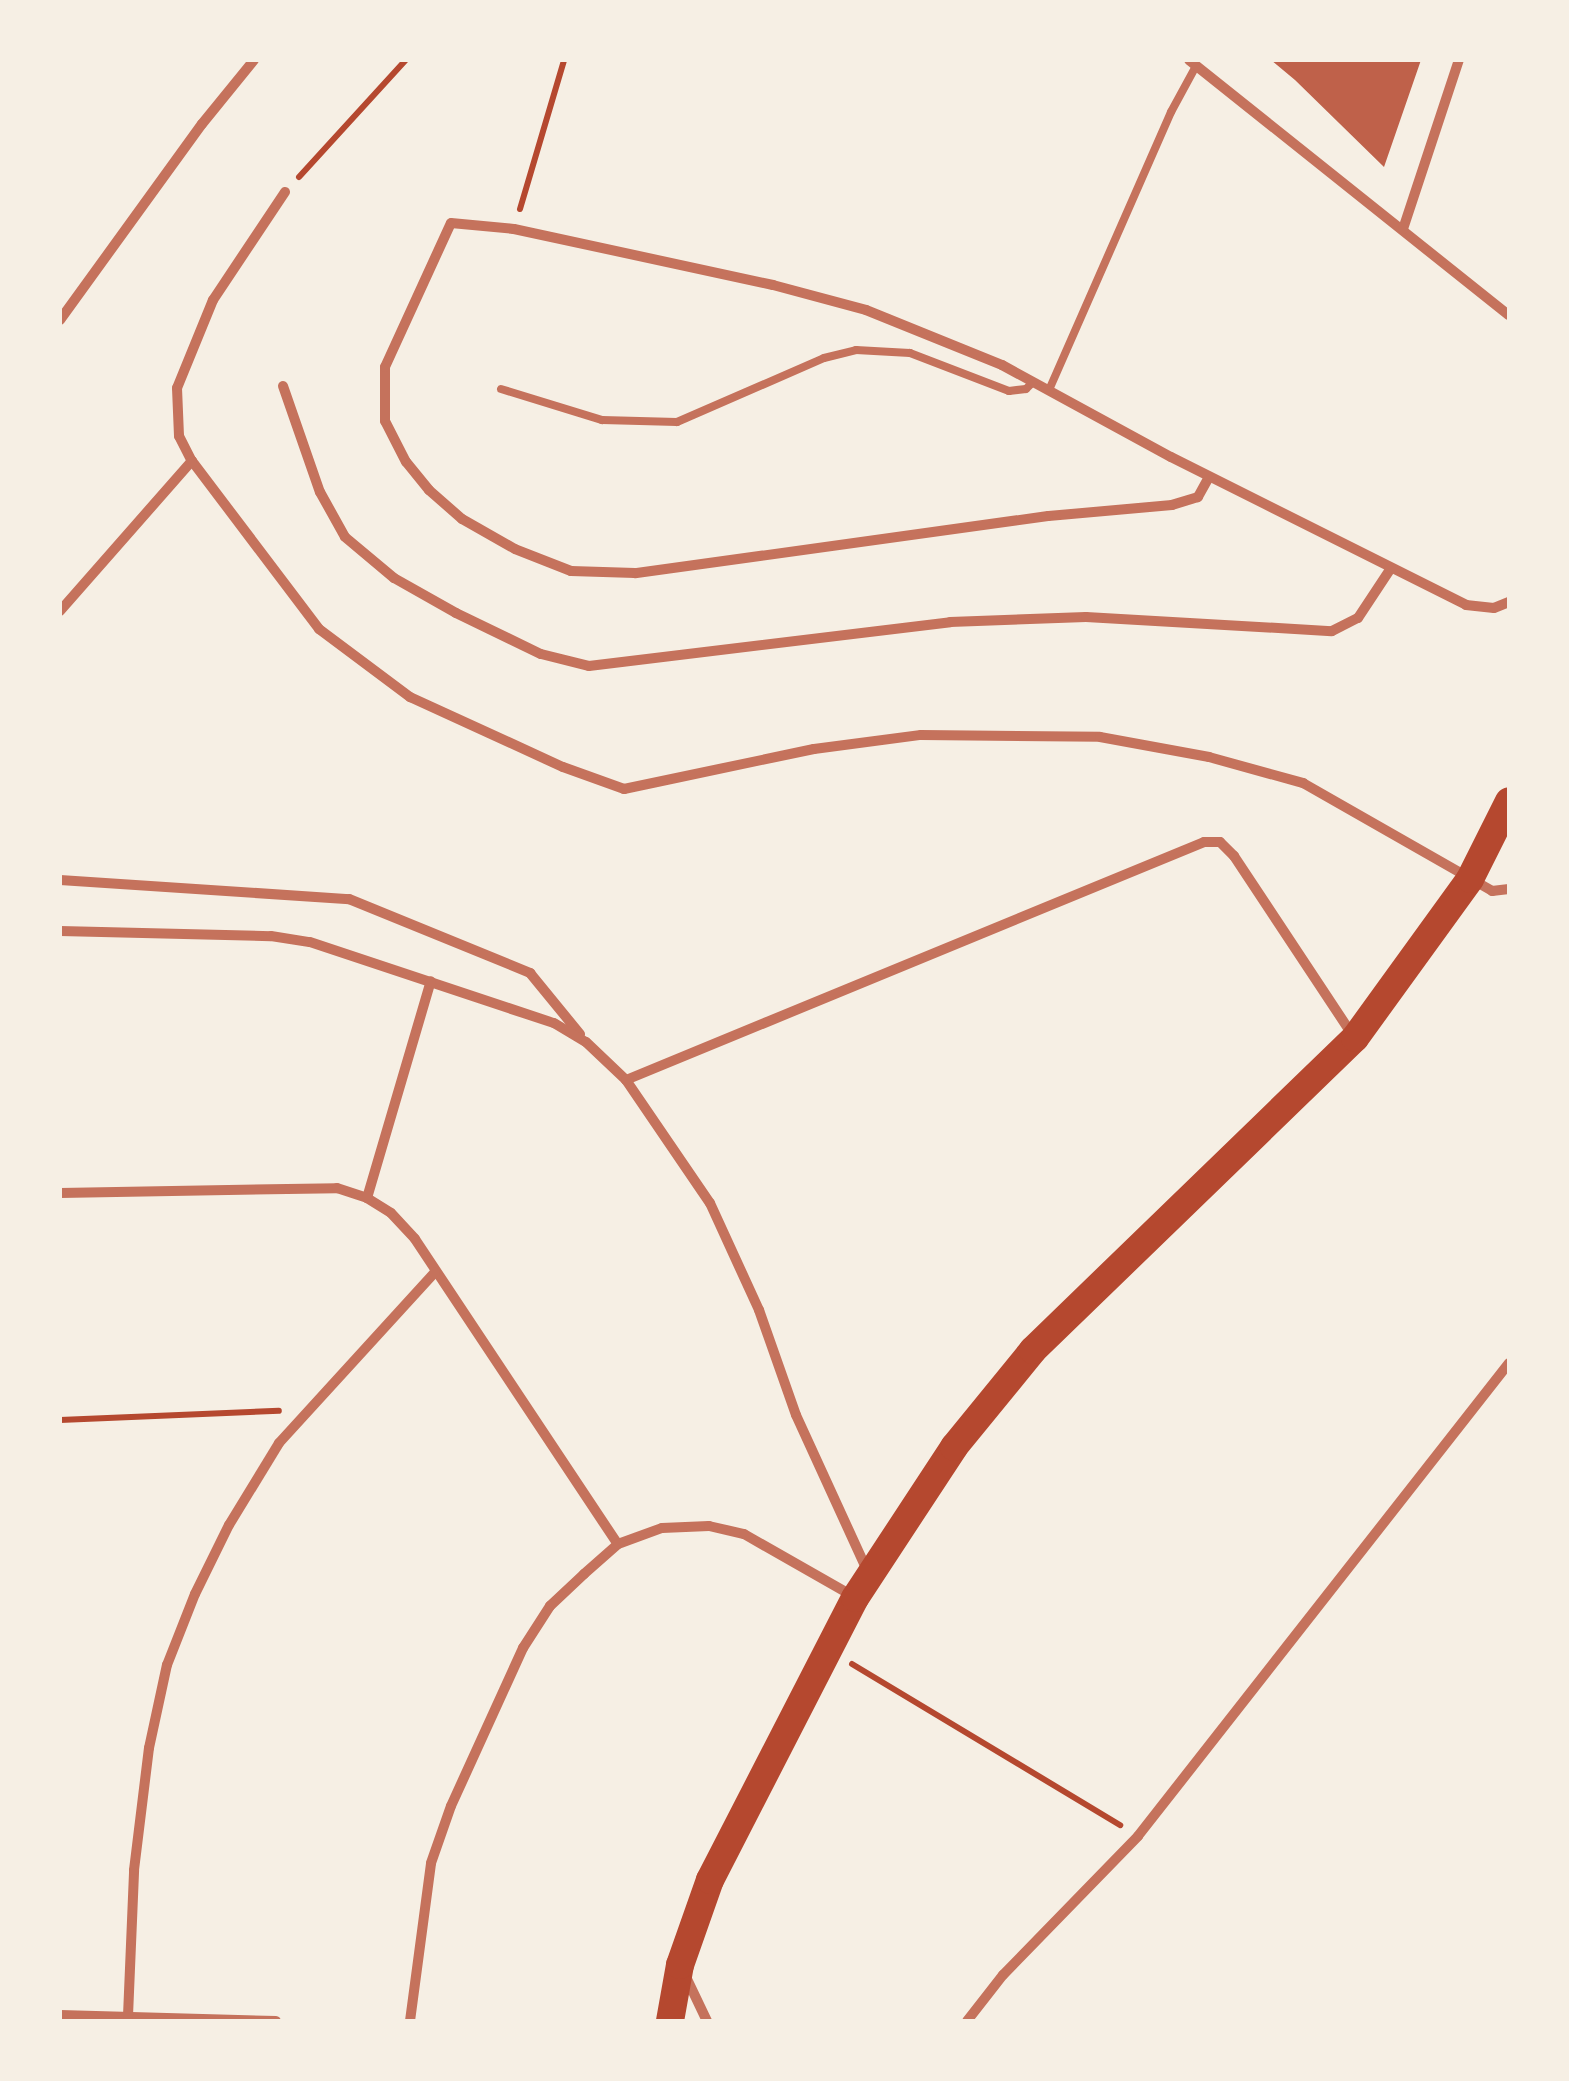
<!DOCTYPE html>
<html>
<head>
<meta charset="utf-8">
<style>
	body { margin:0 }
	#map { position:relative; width:1569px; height:2081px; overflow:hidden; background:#f6efe4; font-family:"Noto Serif",serif }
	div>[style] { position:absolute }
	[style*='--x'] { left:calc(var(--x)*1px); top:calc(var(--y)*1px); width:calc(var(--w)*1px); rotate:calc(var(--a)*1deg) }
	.building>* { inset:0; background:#bf614a }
	.path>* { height:6px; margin:-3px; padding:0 3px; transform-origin:3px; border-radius:3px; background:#b5482f }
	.service>* { height:8px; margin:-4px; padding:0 4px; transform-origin:4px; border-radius:4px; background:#c5725c }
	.minor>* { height:10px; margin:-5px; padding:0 5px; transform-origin:5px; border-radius:5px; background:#c5725c }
	.trunk>* { height:28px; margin:-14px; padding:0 14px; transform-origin:14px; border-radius:14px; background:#b5482f }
	span { translate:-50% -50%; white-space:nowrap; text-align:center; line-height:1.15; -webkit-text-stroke:10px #f6efe4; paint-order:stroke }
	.frame { position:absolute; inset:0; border:62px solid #f6efe4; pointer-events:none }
</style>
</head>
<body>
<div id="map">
	<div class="building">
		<div style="clip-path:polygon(1271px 60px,1421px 60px,1384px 167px,1295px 80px)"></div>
	</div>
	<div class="path">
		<div style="--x:299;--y:177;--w:159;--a:-47.6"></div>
		<div style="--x:520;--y:209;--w:155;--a:-73.5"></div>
		<div style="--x:60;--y:1420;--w:219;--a:-2.4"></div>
		<div style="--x:852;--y:1664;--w:313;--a:31"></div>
	</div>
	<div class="service">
		<div style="--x:501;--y:389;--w:106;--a:17.1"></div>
		<div style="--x:602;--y:420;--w:75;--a:1.5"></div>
		<div style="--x:677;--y:422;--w:160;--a:-23.5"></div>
		<div style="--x:824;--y:358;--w:33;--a:-14"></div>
		<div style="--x:856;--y:350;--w:54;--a:3.2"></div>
		<div style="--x:910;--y:353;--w:106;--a:21"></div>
		<div style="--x:1009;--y:391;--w:17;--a:-7"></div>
		<div style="--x:1026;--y:389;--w:10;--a:-45"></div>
		<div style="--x:1049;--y:390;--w:304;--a:-66.3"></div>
		<div style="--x:1171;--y:112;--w:52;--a:-61.5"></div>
	</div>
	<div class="minor">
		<div style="--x:1189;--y:60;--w:409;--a:38.6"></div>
		<div style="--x:285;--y:192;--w:130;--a:123.7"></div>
		<div style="--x:213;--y:300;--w:95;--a:112.2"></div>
		<div style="--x:177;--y:388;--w:48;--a:87.6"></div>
		<div style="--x:179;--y:436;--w:28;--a:63"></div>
		<div style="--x:192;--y:461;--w:211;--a:52.9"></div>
		<div style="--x:319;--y:629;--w:114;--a:36.8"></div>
		<div style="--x:410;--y:697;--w:168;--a:24.6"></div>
		<div style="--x:563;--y:767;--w:65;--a:19.8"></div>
		<div style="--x:624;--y:789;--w:194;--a:-11.9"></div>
		<div style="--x:814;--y:749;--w:108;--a:-7.5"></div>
		<div style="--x:921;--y:735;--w:179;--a:0.6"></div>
		<div style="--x:1100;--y:737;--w:111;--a:10.4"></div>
		<div style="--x:1209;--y:757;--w:98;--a:15.5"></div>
		<div style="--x:1303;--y:783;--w:218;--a:29.7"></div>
		<div style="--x:1492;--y:891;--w:17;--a:-7"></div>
		<div style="--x:1403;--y:229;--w:178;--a:-71.7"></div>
		<div style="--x:60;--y:320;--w:242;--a:-54.1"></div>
		<div style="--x:202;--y:124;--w:82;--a:-50.9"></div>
		<div style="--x:283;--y:386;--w:112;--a:70.8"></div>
		<div style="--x:320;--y:492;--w:51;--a:60.9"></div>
		<div style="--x:345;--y:537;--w:64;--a:39.9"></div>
		<div style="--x:394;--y:578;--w:71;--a:29.4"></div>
		<div style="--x:456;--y:613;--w:94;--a:25.8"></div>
		<div style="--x:541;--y:654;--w:49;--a:14"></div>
		<div style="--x:589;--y:666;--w:364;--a:-6.9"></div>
		<div style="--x:950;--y:622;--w:136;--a:-2.1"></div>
		<div style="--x:1086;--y:617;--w:246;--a:3.3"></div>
		<div style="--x:1332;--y:631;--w:29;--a:-27"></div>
		<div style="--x:1358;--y:618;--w:60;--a:-56.6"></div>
		<div style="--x:1209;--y:477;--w:23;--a:119"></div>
		<div style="--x:1198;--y:497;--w:27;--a:163"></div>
		<div style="--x:1172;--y:505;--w:124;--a:174.9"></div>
		<div style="--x:1048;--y:516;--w:417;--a:172.1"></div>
		<div style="--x:635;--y:573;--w:64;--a:-178.2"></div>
		<div style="--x:571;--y:571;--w:60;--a:-158.6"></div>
		<div style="--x:515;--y:549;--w:61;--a:-150.5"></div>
		<div style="--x:462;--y:519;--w:44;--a:-138.7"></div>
		<div style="--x:429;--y:490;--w:36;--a:-129"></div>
		<div style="--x:406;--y:462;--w:46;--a:-117.1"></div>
		<div style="--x:385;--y:421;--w:54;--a:-90"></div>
		<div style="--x:385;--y:367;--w:158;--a:-65.4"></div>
		<div style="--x:451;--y:223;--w:63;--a:5.4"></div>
		<div style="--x:514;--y:229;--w:265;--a:12.2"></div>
		<div style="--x:773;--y:285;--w:96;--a:15"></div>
		<div style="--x:866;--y:310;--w:147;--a:22"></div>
		<div style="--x:1002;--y:365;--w:192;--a:28.6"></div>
		<div style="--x:1171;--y:457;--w:330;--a:26.6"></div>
		<div style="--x:1466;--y:605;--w:28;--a:6"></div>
		<div style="--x:1494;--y:608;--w:16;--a:-22"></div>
		<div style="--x:60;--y:611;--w:200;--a:-48.7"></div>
		<div style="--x:60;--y:880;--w:290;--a:3.8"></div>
		<div style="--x:349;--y:899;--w:196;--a:22.2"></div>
		<div style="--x:530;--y:973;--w:79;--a:50.7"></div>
		<div style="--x:60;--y:931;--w:211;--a:1.4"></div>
		<div style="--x:271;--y:936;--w:39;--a:9"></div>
		<div style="--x:310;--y:942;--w:257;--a:18.4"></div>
		<div style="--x:554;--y:1023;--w:37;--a:31"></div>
		<div style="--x:586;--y:1042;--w:55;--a:43.5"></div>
		<div style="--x:626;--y:1080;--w:149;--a:55.7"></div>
		<div style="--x:710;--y:1203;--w:118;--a:65.4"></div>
		<div style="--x:759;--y:1310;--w:111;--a:70.6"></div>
		<div style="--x:796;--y:1415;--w:170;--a:65.4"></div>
		<div style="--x:626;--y:1080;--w:625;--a:-22.38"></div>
		<div style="--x:1204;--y:842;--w:16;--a:0"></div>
		<div style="--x:1220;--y:842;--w:20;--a:45"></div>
		<div style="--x:1234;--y:856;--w:214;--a:56.5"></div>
		<div style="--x:60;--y:1193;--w:277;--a:-1"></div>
		<div style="--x:337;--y:1188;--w:32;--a:18"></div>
		<div style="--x:367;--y:1198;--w:28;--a:32"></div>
		<div style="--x:391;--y:1213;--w:35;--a:47"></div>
		<div style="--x:415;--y:1239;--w:366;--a:56.4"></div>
		<div style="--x:367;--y:1198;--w:226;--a:-73.6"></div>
		<div style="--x:686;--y:1977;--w:49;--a:64.5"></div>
		<div style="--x:60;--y:2015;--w:216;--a:1.6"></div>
		<div style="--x:128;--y:2016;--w:146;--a:-87.6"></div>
		<div style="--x:134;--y:1870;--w:123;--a:-83"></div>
		<div style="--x:149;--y:1748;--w:85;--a:-77.8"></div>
		<div style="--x:167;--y:1665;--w:76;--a:-68.5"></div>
		<div style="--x:195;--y:1594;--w:77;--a:-63.8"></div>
		<div style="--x:229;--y:1525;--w:96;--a:-58.6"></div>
		<div style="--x:279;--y:1443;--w:231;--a:-47.6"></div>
		<div style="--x:410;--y:2021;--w:159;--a:-82.4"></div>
		<div style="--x:431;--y:1863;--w:60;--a:-70.7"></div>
		<div style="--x:451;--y:1806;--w:174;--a:-65.5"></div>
		<div style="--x:523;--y:1648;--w:50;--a:-57.3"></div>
		<div style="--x:550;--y:1606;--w:47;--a:-43.3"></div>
		<div style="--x:584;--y:1574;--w:45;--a:-41.4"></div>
		<div style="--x:618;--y:1544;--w:47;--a:-20"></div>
		<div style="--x:662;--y:1528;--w:47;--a:-2.4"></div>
		<div style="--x:709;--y:1526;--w:36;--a:13"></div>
		<div style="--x:744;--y:1534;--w:123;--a:29.7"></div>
		<div style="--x:967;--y:2021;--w:58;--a:-52"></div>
		<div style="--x:1003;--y:1975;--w:194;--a:-45.8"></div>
		<div style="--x:1138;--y:1836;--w:601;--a:-51.89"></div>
	</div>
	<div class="trunk">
		<div style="--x:670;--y:2021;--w:57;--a:-79.9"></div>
		<div style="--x:680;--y:1965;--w:90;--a:-70.6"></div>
		<div style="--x:710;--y:1880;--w:317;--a:-62.8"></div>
		<div style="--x:855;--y:1598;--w:181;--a:-56.7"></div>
		<div style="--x:954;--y:1447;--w:125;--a:-50.8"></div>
		<div style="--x:1033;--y:1350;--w:448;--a:-44.1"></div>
		<div style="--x:1355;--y:1038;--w:196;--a:-54.1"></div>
		<div style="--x:1470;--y:879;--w:87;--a:-63.4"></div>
	</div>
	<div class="frame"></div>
</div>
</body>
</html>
